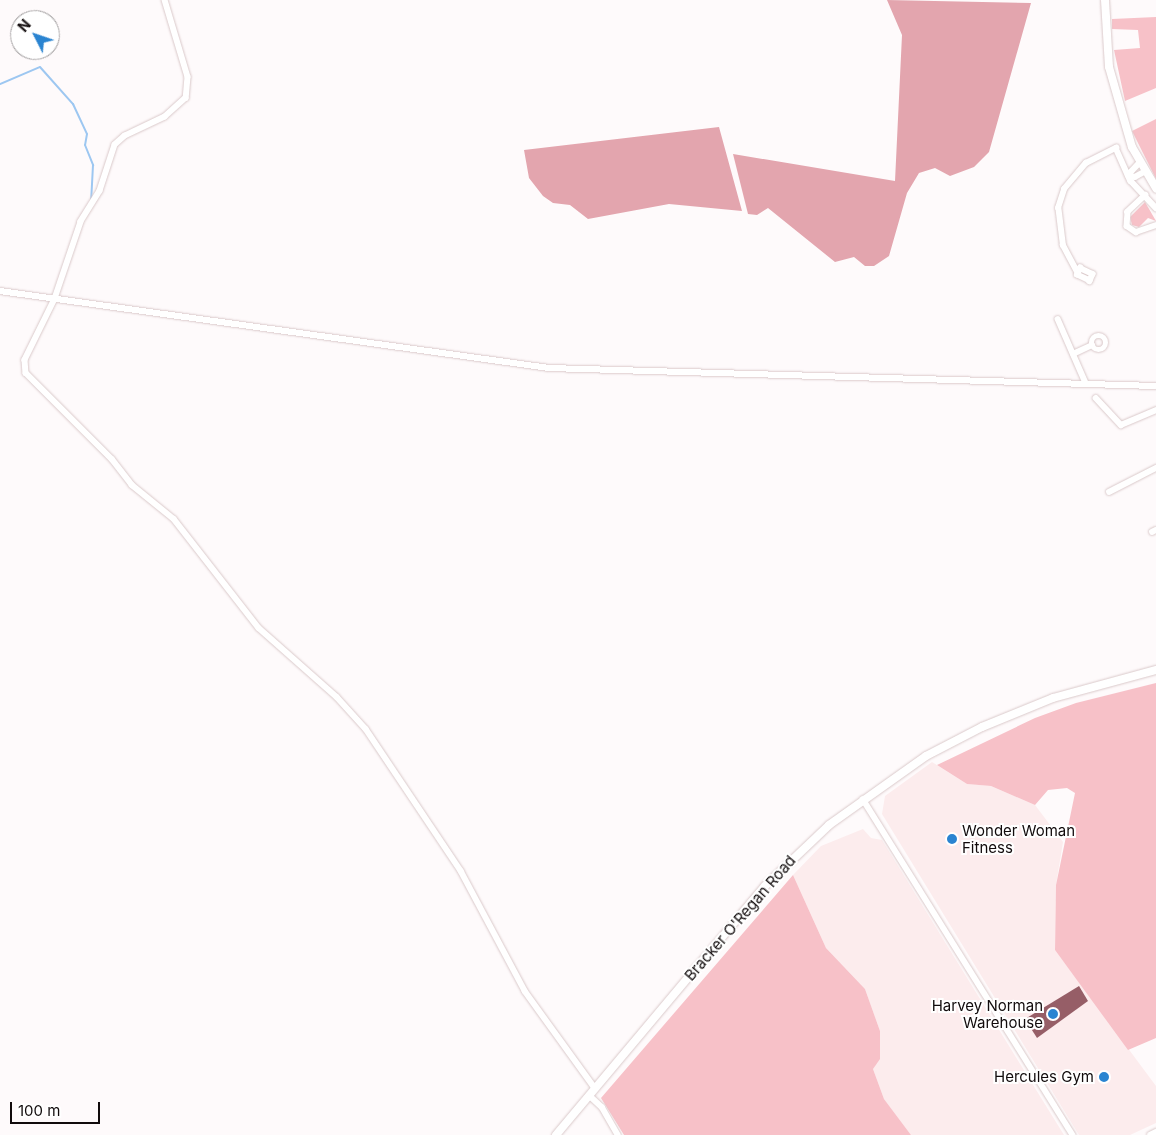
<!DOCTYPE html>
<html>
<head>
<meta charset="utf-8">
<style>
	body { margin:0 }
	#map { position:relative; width:1156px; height:1135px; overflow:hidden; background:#fefafb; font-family:Inter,sans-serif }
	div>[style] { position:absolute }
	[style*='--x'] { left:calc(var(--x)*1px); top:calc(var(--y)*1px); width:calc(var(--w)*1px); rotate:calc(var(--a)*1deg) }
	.built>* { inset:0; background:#fceced }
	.green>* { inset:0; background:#f7c1c8 }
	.forest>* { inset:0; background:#e3a5ae }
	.stream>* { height:2px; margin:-1px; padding:0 1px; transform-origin:1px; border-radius:1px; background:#9dc7f1 }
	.building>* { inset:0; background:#965e67 }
	.roads { filter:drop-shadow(0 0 1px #dac9ca) drop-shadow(0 0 1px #dac9ca) }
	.street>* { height:5.5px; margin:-2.75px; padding:0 2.75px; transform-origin:2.75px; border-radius:2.75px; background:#fff }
	.street>.ring { margin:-2.75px; padding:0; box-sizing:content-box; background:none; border:5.5px solid #fff; border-radius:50% }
	.secondary>* { height:8px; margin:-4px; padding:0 4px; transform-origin:4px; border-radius:4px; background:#fff }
	.dots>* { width:14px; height:14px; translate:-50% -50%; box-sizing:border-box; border:2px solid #fff; border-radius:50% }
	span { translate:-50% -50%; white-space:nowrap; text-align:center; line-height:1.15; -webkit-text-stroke:4px #fff; paint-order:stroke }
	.poi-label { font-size:15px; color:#110b0c }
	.left { translate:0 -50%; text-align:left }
	.right { translate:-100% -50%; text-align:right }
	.street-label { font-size:15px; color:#110b0c }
	.north { position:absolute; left:10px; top:10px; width:50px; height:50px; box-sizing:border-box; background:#fff; border:1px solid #a09d9e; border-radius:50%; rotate:311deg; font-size:14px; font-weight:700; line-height:20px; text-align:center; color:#110b0c }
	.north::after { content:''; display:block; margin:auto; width:18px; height:22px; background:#2a84d1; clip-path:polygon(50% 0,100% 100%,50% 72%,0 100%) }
	.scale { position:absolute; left:10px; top:1102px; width:90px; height:22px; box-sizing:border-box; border:2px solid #110b0c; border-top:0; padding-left:6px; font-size:15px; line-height:18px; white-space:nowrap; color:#110b0c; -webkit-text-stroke:4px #fff; paint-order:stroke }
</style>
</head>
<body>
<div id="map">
	<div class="built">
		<div style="clip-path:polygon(932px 762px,967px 784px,991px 786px,1035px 805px,1063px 842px,1056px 885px,1055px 950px,1156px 1086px,1156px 1123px,1130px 1135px,1079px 1135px,882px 814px,885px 796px)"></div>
		<div style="clip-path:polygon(863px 829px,871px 838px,882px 840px,1064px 1135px,911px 1135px,884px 1099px,873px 1069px,880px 1031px,865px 989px,826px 948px,793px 875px,821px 846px)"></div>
	</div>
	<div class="green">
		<div style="clip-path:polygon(1156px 17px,1156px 88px,1125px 101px,1114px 50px,1140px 48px,1138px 30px,1112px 29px,1112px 19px)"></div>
		<div style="clip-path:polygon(1156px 119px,1156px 179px,1132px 131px)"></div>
		<div style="clip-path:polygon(1145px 202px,1156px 221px,1148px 218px,1139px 227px,1132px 225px,1130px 217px)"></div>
		<div style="clip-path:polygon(1156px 683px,1156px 1038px,1128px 1050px,1055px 950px,1056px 885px,1075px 793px,1067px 788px,1048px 790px,1035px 805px,991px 786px,967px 784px,937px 765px,1035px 718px,1076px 703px)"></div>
		<div style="clip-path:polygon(793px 875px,826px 948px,865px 989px,880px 1031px,880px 1059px,873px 1069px,884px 1099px,911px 1135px,624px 1135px,601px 1098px)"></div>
	</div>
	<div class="forest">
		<div style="clip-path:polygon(887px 0,1031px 3px,989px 152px,974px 167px,950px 176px,935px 168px,919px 173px,907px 193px,889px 256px,874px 266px,865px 266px,854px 257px,835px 262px,768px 208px,757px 215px,748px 214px,733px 154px,895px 181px,902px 35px)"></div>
		<div style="clip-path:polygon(719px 127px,742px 211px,669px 204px,588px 219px,570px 205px,553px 203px,543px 196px,529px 178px,524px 150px)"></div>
	</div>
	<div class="stream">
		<div style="--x:0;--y:84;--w:43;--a:-23"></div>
		<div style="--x:40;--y:67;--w:50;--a:48.3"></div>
		<div style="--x:73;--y:104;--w:33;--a:65"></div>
		<div style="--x:87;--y:134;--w:11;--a:100"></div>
		<div style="--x:85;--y:145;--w:22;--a:68"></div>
		<div style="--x:93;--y:165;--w:38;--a:93"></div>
	</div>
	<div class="building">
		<div style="clip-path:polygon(1079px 986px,1088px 1001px,1037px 1038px,1025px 1019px)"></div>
	</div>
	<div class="roads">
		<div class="street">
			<div style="--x:165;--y:0;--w:80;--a:73.4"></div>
			<div style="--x:188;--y:77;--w:21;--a:95"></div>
			<div style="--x:186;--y:98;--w:28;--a:138"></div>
			<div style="--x:165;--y:117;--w:44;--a:154.6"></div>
			<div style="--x:125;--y:136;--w:13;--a:138"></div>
			<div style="--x:115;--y:145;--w:48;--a:108.1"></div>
			<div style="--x:100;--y:191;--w:36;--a:122"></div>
			<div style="--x:81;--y:222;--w:81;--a:108.7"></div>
			<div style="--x:55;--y:299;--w:68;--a:116.2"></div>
			<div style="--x:25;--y:360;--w:13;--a:86"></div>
			<div style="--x:26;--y:373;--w:122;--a:45"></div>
			<div style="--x:112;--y:459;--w:33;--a:52"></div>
			<div style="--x:132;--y:485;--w:54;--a:39"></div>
			<div style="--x:174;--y:519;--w:138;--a:52.1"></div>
			<div style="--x:259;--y:628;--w:104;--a:41.5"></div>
			<div style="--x:337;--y:697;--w:43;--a:47.8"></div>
			<div style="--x:366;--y:729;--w:171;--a:56.2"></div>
			<div style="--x:461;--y:871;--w:136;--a:61.9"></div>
			<div style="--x:525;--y:991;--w:120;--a:54.2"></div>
			<div style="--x:1128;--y:175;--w:7;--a:16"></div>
			<div style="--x:1135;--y:177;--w:10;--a:-29"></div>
			<div style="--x:1128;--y:175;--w:16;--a:-47"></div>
			<div style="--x:1146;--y:195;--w:25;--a:137"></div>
			<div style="--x:1128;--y:212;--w:14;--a:94"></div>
			<div style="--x:1127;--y:226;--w:11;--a:34"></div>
			<div style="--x:1136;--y:232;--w:21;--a:-19"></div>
			<div style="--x:1080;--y:268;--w:14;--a:25"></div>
			<div style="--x:1093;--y:274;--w:8;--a:113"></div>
			<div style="--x:1090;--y:281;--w:14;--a:-155"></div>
			<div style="--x:1077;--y:275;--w:8;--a:-67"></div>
			<div style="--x:1077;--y:272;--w:30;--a:-118"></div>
			<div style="--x:1063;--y:246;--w:38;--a:-97"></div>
			<div style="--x:1058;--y:208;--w:20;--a:-72"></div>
			<div style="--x:1064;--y:189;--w:34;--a:-50"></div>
			<div style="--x:1086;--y:163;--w:34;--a:-27"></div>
			<div style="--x:1116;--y:148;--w:36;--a:66"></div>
			<div style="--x:1131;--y:181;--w:37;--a:47"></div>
			<div style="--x:0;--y:291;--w:554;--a:7.98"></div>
			<div style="--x:549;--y:368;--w:607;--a:1.7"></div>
			<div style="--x:1058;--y:319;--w:70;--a:66.4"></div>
			<div class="ring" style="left:1092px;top:336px;width:8.5px;height:8.5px"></div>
			<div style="--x:1073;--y:354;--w:21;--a:-25"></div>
			<div style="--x:1096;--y:398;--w:37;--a:47"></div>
			<div style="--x:1121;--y:425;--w:38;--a:-23"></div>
			<div style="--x:1109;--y:492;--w:53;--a:-27.1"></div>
			<div style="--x:1152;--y:532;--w:4;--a:-27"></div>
			<div style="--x:863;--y:799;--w:396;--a:58"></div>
			<div style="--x:589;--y:1095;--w:18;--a:43"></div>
			<div style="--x:602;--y:1107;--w:32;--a:60"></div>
			<div style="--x:1150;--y:1135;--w:7;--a:-27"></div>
		</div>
		<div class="secondary">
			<div style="--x:1105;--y:0;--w:67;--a:86.6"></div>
			<div style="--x:1109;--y:67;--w:83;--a:74"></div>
			<div style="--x:1132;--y:147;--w:48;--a:59.7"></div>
			<div style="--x:556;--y:1135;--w:325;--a:-50"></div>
			<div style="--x:765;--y:886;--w:88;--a:-43.6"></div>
			<div style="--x:829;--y:825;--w:119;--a:-35.4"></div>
			<div style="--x:926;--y:756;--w:63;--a:-27.4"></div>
			<div style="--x:982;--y:727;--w:77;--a:-22.2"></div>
			<div style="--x:1053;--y:698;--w:107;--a:-15.2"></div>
		</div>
	</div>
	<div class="dots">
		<div style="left:952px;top:839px;background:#2a84d1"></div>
		<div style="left:1053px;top:1014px;background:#2a84d1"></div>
		<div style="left:1104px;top:1077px;background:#2a84d1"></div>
	</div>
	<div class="poi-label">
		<span class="left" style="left:962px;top:839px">Wonder Woman<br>Fitness</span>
		<span class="right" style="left:1043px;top:1014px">Harvey Norman<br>Warehouse</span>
		<span class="right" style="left:1094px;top:1077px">Hercules Gym</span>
	</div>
	<div class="street-label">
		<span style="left:740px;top:918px;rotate:-49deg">Bracker O'Regan Road</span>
	</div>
	<div class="north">N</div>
	<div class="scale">100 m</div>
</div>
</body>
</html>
